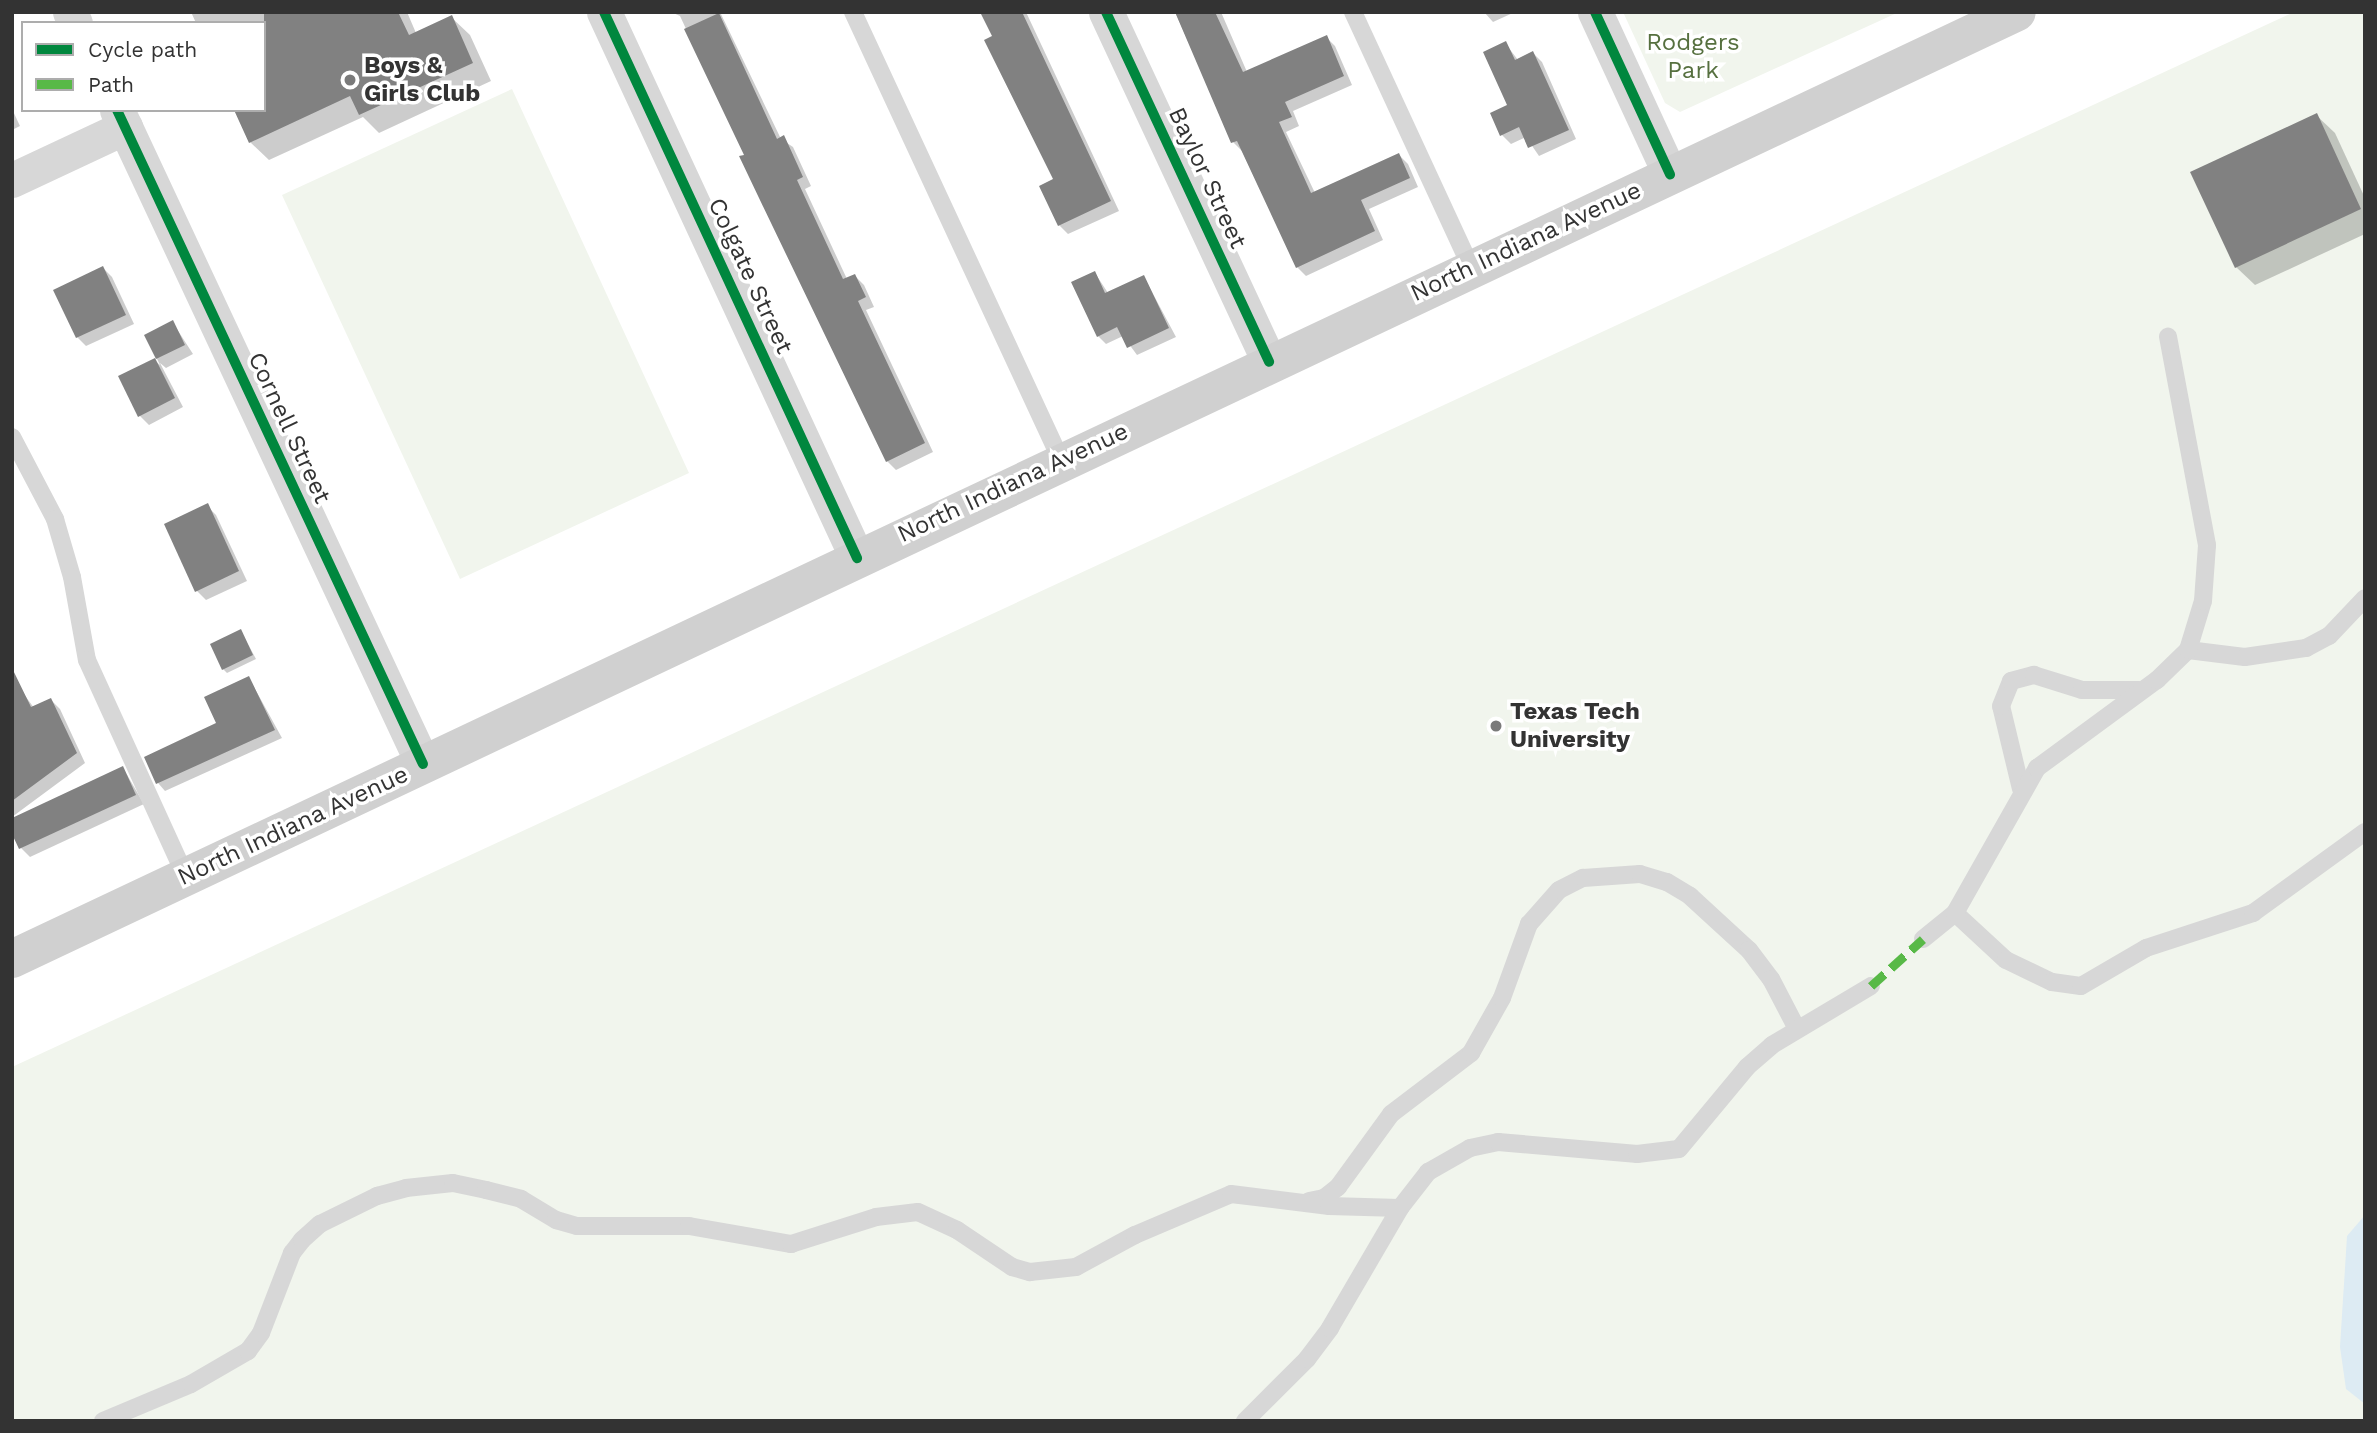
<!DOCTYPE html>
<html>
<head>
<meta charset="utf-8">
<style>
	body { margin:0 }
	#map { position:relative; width:2377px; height:1433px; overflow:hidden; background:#fff; font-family:"Work Sans",sans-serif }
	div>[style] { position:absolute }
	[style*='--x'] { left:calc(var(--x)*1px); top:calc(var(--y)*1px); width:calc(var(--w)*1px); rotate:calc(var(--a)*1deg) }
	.green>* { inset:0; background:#f1f5ed }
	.water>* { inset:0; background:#ddebf3 }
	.shadow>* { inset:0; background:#0003 }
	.building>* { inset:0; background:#818181 }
	.service>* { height:18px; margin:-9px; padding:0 9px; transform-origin:9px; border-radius:9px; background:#d7d7d7 }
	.minor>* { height:35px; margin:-17.5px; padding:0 17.5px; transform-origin:17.5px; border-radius:17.5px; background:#d7d7d7 }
	.secondary>* { height:38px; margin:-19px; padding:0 19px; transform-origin:19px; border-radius:19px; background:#d0d0d0 }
	.quiet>* { height:9px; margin-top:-4.5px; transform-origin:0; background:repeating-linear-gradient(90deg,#58b947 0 18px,transparent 0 27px) }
	.cycleway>* { height:10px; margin:-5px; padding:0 5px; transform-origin:5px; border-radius:5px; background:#00873e }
	.dots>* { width:19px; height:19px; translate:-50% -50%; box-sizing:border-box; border:4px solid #fff; border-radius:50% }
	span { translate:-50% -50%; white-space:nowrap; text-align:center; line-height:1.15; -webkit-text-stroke:7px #fff; paint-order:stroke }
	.park-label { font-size:24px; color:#56703f }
	.poi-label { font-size:24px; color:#333; font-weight:700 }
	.left { translate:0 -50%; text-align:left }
	.street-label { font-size:24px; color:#333 }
	.frame { position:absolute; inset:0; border:14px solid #333; pointer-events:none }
	.legend { position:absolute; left:21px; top:21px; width:245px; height:91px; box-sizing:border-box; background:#fff; border:2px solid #adadad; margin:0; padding:9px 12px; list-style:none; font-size:21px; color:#333 }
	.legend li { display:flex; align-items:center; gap:14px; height:35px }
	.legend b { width:35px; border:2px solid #adadad }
</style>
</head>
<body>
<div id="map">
	<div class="green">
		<div style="clip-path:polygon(1623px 12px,1899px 12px,1680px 112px,1665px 103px)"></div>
		<div style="clip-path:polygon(2294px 12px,2365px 12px,2365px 1421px,12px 1421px,12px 1067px)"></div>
		<div style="clip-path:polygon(512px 89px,689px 473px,460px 579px,282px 195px)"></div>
	</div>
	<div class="water">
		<div style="clip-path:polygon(2365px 1215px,2365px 1404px,2346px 1389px,2340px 1347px,2347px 1236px)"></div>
	</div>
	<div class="shadow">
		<div style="clip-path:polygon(191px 12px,407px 12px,416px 33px,451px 17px,470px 35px,491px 81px,379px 133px,363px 117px,269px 160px,250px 142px,264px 110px,264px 23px,196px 23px)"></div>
		<div style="clip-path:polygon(671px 12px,720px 12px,781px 139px,793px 147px,811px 186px,805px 189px,847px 279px,855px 276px,864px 285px,874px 307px,866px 310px,933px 452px,896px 470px,887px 461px,680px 16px)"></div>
		<div style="clip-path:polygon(982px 12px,1026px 12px,1119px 211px,1068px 234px,1059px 225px,1056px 180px)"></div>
		<div style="clip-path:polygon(1175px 12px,1221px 12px,1247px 72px,1326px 37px,1335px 46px,1352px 85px,1293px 111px,1299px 126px,1286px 132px,1315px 193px,1399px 155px,1408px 164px,1418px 187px,1369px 209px,1383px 240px,1306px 276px,1297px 267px,1242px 151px,1233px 142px)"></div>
		<div style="clip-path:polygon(1484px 12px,1515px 12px,1493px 22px)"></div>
		<div style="clip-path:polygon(1505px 43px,1518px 60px,1533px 53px,1542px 62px,1576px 139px,1539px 156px,1526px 137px,1511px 144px,1502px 135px,1510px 106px)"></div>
		<div style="clip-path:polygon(12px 109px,20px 126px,12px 130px)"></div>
		<div style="clip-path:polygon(2316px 115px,2335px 133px,2365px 198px,2365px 234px,2255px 285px,2236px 267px)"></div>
		<div style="clip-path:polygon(103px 268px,112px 277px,134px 324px,86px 346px,77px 337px)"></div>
		<div style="clip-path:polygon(1095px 273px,1108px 293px,1144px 277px,1176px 337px,1137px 355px,1123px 336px,1106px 344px,1098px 336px)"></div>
		<div style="clip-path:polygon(173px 323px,193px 354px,166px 368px,160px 363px,183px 407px,149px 425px,140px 416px,154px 360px,160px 365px,146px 336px)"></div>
		<div style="clip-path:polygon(207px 506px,216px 515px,247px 581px,206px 600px,197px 591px)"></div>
		<div style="clip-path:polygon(241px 631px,256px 659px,227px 673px,223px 669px)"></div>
		<div style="clip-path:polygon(249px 678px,282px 738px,165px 791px,158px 783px,218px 724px)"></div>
		<div style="clip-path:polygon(21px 690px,34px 708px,51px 700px,60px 709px,85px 763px,12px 817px,12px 694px)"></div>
		<div style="clip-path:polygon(123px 768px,144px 804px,30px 857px,21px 848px)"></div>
	</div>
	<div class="building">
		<div style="clip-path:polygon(264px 12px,398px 12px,409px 35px,452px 15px,473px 63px,359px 115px,350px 96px,249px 143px,234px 110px,264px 110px)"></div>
		<div style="clip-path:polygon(980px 12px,1022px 12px,1111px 201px,1058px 226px,1039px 186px,1053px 179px,984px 40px,992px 36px)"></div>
		<div style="clip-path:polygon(1175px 12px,1215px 12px,1243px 72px,1327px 35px,1344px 76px,1285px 102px,1292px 117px,1279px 122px,1311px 193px,1399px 153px,1410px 178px,1361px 200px,1375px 231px,1296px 268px,1237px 141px,1231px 143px)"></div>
		<div style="clip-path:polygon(719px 13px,777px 139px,784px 135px,803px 177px,797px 180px,843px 279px,855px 274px,866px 297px,858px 301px,925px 443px,886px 462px,759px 198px,739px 156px,744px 155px,684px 29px)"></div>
		<div style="clip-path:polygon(1506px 41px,1515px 60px,1533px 51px,1569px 130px,1528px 148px,1519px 127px,1500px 136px,1490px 113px,1507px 105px,1483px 52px)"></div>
		<div style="clip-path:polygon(2317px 113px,2361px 209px,2235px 268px,2190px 172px)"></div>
		<div style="clip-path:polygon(103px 266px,126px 315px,76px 338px,53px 290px)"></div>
		<div style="clip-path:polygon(1095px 271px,1105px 293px,1144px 275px,1169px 328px,1127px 348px,1117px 327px,1097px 337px,1071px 282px)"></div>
		<div style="clip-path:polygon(173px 320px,185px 345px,156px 359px,144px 335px)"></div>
		<div style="clip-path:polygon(155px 358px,175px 398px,138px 417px,118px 376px)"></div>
		<div style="clip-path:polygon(208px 503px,239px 571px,195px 592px,164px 524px)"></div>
		<div style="clip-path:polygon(241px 629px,253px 655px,222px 670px,210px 644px)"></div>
		<div style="clip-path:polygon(12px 668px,31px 707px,51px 698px,77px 753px,12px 801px)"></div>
		<div style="clip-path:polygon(249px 676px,275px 730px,156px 784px,144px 757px,216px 723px,204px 697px)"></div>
		<div style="clip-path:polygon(123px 766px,136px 795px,19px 849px,12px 834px,12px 818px)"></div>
	</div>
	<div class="service">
		<div style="--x:853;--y:12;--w:495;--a:65.1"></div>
		<div style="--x:1353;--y:12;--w:281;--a:65.2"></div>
		<div style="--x:12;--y:437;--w:93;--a:62.3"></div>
		<div style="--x:55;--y:519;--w:60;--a:73.7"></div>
		<div style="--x:72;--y:577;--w:84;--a:79.8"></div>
		<div style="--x:87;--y:660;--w:239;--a:65.5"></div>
		<div style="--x:2188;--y:650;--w:57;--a:7"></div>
		<div style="--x:2245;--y:657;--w:62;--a:-8.4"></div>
		<div style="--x:2306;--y:648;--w:26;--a:-28"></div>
		<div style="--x:2329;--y:636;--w:52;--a:-46.5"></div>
		<div style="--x:2021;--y:789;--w:85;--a:-103.5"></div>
		<div style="--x:2001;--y:706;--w:27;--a:-68"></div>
		<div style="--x:2011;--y:681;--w:24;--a:-15"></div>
		<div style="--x:2034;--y:675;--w:50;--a:17.4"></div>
		<div style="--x:2082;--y:690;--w:57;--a:0"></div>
		<div style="--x:1955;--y:913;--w:69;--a:42.7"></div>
		<div style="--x:2006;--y:960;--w:51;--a:25.6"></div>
		<div style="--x:2052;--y:982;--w:29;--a:8"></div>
		<div style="--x:2081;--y:986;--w:75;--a:-30.3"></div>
		<div style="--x:2146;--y:948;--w:113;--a:-18.1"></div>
		<div style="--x:2253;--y:913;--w:138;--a:-35.9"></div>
		<div style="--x:1923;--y:939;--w:41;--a:-39.1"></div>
		<div style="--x:1955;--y:913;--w:167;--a:-60.5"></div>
		<div style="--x:2037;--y:768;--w:149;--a:-36.3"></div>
		<div style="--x:2157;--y:680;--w:43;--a:-44.1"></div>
		<div style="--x:2188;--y:650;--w:51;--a:-73"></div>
		<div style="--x:2203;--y:601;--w:56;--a:-85.9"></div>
		<div style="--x:2207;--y:545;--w:212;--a:-100.6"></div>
		<div style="--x:1309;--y:1201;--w:15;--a:-11"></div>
		<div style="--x:1324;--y:1198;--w:18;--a:-38"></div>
		<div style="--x:1338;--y:1187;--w:90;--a:-54"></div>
		<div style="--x:1391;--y:1114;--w:101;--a:-37.3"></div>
		<div style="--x:1471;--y:1053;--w:63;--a:-60.6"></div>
		<div style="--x:1502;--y:998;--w:79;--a:-70"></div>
		<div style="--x:1529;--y:924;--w:45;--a:-48.6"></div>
		<div style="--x:1559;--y:890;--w:27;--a:-27"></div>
		<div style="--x:1583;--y:878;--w:57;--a:-4"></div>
		<div style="--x:1640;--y:874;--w:28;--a:17"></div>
		<div style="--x:1667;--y:882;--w:27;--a:31"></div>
		<div style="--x:1690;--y:896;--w:80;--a:42.5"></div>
		<div style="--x:1749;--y:950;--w:36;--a:53"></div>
		<div style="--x:1771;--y:979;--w:54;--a:62.5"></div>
		<div style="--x:103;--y:1421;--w:95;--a:-22.8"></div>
		<div style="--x:191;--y:1384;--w:66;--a:-30.1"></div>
		<div style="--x:248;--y:1351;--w:22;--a:-54"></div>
		<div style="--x:261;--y:1333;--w:86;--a:-68.8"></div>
		<div style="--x:292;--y:1253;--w:16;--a:-52"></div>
		<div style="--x:302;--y:1240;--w:24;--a:-42"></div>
		<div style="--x:320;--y:1224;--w:64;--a:-26.2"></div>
		<div style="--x:377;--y:1196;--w:30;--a:-15"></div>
		<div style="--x:406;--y:1188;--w:47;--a:-6.1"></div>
		<div style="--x:453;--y:1183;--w:34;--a:12"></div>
		<div style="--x:486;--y:1190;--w:36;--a:14"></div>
		<div style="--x:521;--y:1199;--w:41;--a:31"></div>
		<div style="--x:556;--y:1220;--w:22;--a:16"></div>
		<div style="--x:577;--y:1226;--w:112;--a:0"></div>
		<div style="--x:689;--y:1226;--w:104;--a:10"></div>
		<div style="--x:791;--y:1244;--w:89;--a:-17.6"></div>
		<div style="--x:876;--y:1217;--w:42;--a:-6.8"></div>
		<div style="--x:918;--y:1212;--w:43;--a:24.8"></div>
		<div style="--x:957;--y:1230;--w:66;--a:33.9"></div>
		<div style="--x:1012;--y:1267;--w:19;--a:16"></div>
		<div style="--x:1030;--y:1272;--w:46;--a:-6.2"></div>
		<div style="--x:1076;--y:1267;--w:67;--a:-28.5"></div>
		<div style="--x:1135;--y:1235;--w:104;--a:-23.1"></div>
		<div style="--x:1231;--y:1194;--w:99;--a:7"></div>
		<div style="--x:1329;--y:1206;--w:71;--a:1.6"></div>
		<div style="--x:1245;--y:1421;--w:88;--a:-45"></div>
		<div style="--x:1307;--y:1359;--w:39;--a:-53"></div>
		<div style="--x:1330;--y:1328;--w:139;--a:-59.7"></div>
		<div style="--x:1400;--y:1208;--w:46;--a:-52.1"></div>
		<div style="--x:1428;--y:1172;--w:48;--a:-29.7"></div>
		<div style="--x:1470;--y:1148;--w:29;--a:-12"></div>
		<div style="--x:1498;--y:1142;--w:140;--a:4.9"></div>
		<div style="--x:1637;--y:1154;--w:42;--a:-6.8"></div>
		<div style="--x:1679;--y:1149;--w:107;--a:-50.3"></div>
		<div style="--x:1747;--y:1067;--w:33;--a:-41"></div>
		<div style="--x:1772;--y:1045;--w:115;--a:-30.8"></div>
	</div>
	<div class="minor">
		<div style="--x:70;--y:12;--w:12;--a:66"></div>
		<div style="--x:604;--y:12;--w:602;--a:65.14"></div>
		<div style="--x:1106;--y:12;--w:386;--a:65"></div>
		<div style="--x:1595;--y:12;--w:179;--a:65.2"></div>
		<div style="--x:117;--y:110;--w:722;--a:64.93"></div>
		<div style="--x:12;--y:180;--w:125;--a:-25.1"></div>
	</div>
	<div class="secondary">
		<div style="--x:12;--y:959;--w:2217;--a:-25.28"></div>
	</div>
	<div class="quiet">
		<div style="--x:1871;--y:986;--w:70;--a:-42.1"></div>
	</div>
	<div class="cycleway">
		<div style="--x:604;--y:12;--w:602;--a:65.14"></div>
		<div style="--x:1106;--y:12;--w:386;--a:65"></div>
		<div style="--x:1595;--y:12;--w:179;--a:65.2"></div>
		<div style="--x:117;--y:110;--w:722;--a:64.93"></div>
	</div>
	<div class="dots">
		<div style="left:350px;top:80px;background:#7a7a7a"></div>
		<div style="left:1496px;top:726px;background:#7a7a7a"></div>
	</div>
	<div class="park-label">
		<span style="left:1693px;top:57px">Rodgers<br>Park</span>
	</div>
	<div class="poi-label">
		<span class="left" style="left:364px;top:80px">Boys &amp;<br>Girls Club</span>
		<span class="left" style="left:1510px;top:726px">Texas Tech<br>University</span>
	</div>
	<div class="street-label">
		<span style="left:1207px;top:178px;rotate:65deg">Baylor Street</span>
		<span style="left:1526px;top:242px;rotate:-25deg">North Indiana Avenue</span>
		<span style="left:750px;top:276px;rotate:65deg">Colgate Street</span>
		<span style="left:289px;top:428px;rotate:65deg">Cornell Street</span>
		<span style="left:1013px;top:483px;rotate:-25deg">North Indiana Avenue</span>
		<span style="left:293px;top:826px;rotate:-25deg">North Indiana Avenue</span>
	</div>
	<div class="frame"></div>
	<ul class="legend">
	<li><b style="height:9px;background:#00873e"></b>Cycle path</li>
	<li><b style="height:9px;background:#58b947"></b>Path</li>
	</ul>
</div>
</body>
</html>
